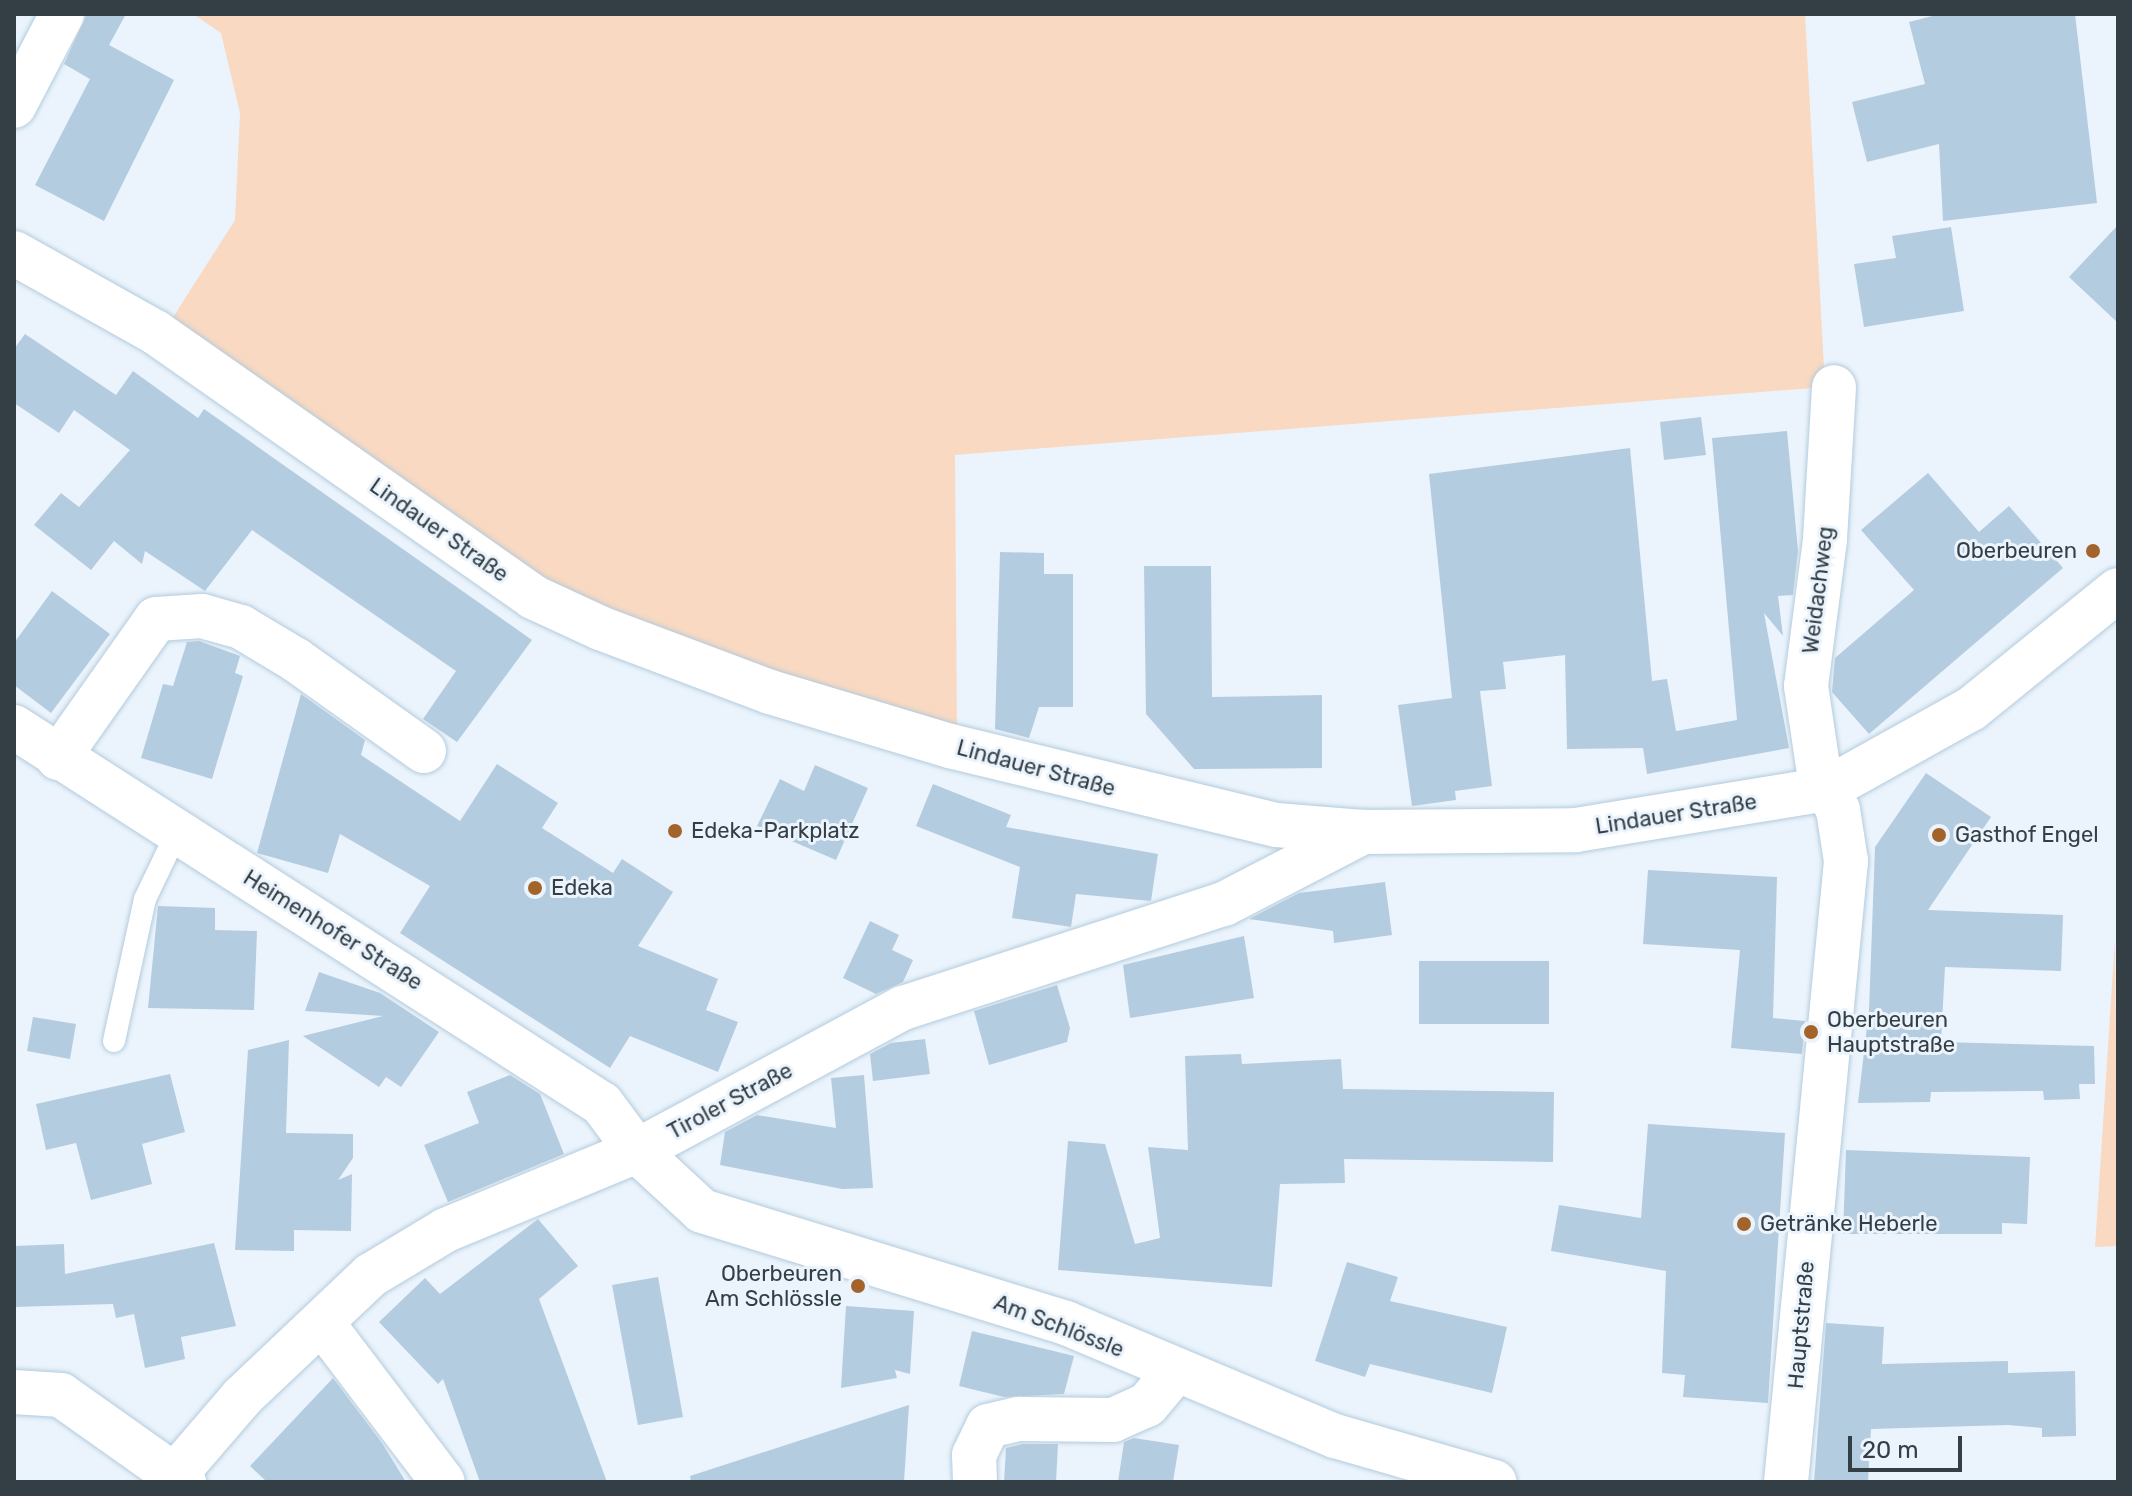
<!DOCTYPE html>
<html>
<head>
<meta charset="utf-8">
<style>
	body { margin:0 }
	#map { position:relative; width:2132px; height:1496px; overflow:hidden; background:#ebf4fc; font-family:Rubik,sans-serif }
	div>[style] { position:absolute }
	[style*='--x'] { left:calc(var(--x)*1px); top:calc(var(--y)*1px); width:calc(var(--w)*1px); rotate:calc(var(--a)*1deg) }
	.green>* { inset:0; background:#f9d9c1 }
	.building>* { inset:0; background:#b4ccdf }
	.roads { filter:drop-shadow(0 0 2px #b3cbdd) drop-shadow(0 0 2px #b3cbdd) }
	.lane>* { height:22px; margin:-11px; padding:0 11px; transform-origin:11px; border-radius:11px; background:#fff }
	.street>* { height:44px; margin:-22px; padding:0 22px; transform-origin:22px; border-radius:22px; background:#fff }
	.secondary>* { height:44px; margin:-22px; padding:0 22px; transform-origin:22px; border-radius:22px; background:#fff }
	.dots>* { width:22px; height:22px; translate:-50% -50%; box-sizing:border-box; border:4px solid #ebf4fc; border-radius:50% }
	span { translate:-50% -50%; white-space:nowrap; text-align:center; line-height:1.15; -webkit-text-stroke:6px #ebf4fc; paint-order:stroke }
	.street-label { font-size:22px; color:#343e45 }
	.poi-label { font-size:22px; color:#343e45 }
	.right { translate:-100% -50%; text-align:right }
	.left { translate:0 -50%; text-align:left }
	.frame { position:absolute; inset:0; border:16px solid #343e45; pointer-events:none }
	.scale { position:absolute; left:1848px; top:1436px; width:114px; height:36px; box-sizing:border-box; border:4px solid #343e45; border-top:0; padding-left:10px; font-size:24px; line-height:28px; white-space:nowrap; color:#343e45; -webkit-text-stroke:6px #ebf4fc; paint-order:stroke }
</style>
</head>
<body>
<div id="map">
	<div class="green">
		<div style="clip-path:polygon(193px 14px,1805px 14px,1825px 387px,955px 455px,957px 734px,777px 679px,539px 583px,170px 322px,235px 220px,240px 113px,221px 33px)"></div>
		<div style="clip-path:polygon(2115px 939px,2118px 1246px,2095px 1247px)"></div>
	</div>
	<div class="building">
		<div style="clip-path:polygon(87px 14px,126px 14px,109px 45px,174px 80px,104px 221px,35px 185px,90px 79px,64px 64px)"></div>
		<div style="clip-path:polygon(1940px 14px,2075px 14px,2097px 203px,1943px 221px,1939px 144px,1867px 162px,1852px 102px,1925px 84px,1909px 22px)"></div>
		<div style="clip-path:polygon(2118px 225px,2118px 323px,2069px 277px)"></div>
		<div style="clip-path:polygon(1951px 227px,1964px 311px,1864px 327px,1854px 264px,1896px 258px,1892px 236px)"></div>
		<div style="clip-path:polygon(25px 334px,116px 395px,133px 371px,198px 418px,204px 409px,532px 640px,457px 742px,423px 719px,456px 671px,252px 530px,205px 591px,145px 551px,142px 564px,114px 541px,91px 570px,34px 525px,61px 493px,79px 507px,130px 450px,74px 410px,59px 433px,14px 403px,14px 349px)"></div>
		<div style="clip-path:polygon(1701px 417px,1706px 455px,1664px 460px,1660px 422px)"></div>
		<div style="clip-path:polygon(1787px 431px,1798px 551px,1793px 595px,1778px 596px,1783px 636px,1764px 613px,1789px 748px,1647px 774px,1643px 748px,1567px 749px,1565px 655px,1503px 662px,1506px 689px,1480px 691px,1492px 786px,1455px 791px,1456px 800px,1412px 806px,1398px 705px,1452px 698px,1429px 474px,1630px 448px,1652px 681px,1667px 679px,1676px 731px,1737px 720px,1712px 438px)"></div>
		<div style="clip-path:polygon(1928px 473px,1979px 532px,2009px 506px,2063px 568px,1869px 734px,1832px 692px,1835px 658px,1914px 590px,1861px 530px)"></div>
		<div style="clip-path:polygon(1000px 552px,1044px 553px,1044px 574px,1073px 574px,1073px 707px,1039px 707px,1029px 738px,995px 729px)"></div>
		<div style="clip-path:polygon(1144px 566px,1211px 566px,1212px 697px,1322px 695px,1322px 768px,1194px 769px,1146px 714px)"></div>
		<div style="clip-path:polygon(52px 591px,110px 634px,51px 713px,14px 685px,14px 643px)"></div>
		<div style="clip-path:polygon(199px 641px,240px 656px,235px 673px,243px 676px,212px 779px,141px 758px,163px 684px,173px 686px,187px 642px)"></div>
		<div style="clip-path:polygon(301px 694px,365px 740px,361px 755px,460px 821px,497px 764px,558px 803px,542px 828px,613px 873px,622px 859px,673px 892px,638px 946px,718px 979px,706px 1010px,738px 1022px,718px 1072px,630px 1036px,610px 1068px,400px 933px,430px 886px,340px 834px,328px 873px,257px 853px)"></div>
		<div style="clip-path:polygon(815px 765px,868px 788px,836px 860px,757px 826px,780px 779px,804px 791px)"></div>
		<div style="clip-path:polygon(1926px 773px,1991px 817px,1928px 910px,2063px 915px,2061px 971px,1945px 967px,1941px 1042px,2094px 1046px,2095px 1084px,2079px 1084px,2080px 1099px,2044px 1100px,2043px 1091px,1931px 1092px,1930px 1102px,1858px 1103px,1869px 1010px,1875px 847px)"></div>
		<div style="clip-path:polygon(933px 784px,1011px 815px,1006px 827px,1158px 854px,1151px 901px,1076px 894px,1071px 927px,1012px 918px,1020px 867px,916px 826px)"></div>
		<div style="clip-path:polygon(1648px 870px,1777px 877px,1773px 1018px,1805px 1021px,1802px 1054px,1731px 1048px,1740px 950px,1643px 944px)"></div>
		<div style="clip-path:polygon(1385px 882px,1392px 935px,1334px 943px,1333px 931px,1249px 919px,1299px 893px)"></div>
		<div style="clip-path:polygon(158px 906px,215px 908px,215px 930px,257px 931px,254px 1010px,148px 1008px)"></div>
		<div style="clip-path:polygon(870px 921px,899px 935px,892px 950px,913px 960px,903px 982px,876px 994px,843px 978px)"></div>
		<div style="clip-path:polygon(1244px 936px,1254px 998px,1130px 1018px,1123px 965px)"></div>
		<div style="clip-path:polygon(1419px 961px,1549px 961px,1549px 1024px,1419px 1024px)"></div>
		<div style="clip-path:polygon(319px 972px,380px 993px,439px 1032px,401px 1087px,386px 1077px,379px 1087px,303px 1036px,383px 1016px,305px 1011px)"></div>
		<div style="clip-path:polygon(1057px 985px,1070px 1028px,1067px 1042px,989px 1065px,974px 1011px)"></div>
		<div style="clip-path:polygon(33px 1017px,76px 1024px,70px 1059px,27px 1051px)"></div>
		<div style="clip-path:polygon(925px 1039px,930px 1074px,873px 1081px,870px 1054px,891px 1043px)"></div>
		<div style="clip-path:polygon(289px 1040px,286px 1133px,353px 1134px,353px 1158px,338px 1180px,352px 1174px,351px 1231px,294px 1230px,294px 1251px,235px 1250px,248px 1050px)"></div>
		<div style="clip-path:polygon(1241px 1054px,1242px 1064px,1341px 1059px,1343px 1089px,1554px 1092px,1553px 1162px,1344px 1159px,1345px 1183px,1280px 1184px,1272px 1287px,1058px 1270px,1068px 1141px,1105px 1144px,1135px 1244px,1160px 1238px,1148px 1147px,1188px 1150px,1185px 1056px)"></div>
		<div style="clip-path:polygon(170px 1074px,185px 1132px,142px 1144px,152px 1184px,91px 1200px,76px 1143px,46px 1150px,36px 1104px)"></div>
		<div style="clip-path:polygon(510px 1075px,540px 1094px,564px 1154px,448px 1202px,424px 1145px,479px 1123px,467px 1092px)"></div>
		<div style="clip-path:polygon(864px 1075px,873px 1188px,842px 1189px,720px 1165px,725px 1132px,757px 1115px,836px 1128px,831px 1078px)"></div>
		<div style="clip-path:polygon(1648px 1124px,1785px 1133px,1768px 1403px,1683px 1397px,1685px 1375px,1662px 1373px,1666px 1271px,1551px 1251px,1559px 1205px,1641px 1218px)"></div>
		<div style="clip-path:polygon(1846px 1150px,2030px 1157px,2027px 1224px,2002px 1223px,2002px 1234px,1843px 1234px)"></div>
		<div style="clip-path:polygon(538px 1219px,578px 1266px,539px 1299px,607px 1482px,480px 1482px,443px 1379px,438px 1384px,379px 1322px,425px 1278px,440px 1294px)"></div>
		<div style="clip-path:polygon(214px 1243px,236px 1326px,181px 1337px,185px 1359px,145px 1368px,134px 1314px,116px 1318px,113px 1304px,14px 1307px,14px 1246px,64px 1244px,65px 1274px)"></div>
		<div style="clip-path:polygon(1347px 1262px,1398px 1277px,1390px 1301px,1507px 1327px,1492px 1393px,1370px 1364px,1365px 1377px,1315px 1361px)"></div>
		<div style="clip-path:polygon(658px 1277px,683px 1417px,638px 1425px,612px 1285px)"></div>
		<div style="clip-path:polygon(846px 1306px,914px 1311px,910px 1374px,895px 1370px,897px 1378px,841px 1388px)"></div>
		<div style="clip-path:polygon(1826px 1323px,1884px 1327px,1882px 1364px,2008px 1361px,2008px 1373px,2075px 1371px,2076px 1436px,2042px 1437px,2042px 1428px,2008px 1425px,1871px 1429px,1868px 1482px,1814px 1482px)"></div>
		<div style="clip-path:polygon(972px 1331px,1074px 1356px,1064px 1394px,1004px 1397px,959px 1386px)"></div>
		<div style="clip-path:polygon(333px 1378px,382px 1443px,406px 1482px,267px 1482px,250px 1466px)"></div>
		<div style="clip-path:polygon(909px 1405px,904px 1482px,691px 1482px,690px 1476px)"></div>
		<div style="clip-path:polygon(1134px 1438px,1179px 1445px,1173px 1482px,1118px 1482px,1124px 1442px)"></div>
		<div style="clip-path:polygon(1022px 1444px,1058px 1444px,1056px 1482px,1004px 1482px,1006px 1448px)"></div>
	</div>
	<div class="roads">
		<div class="lane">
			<div style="--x:114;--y:1041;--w:145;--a:-77.7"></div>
			<div style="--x:145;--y:899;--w:76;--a:-64.4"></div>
		</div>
		<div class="street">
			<div style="--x:14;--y:106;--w:104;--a:-62.4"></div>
			<div style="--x:14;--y:727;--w:698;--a:32.67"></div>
			<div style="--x:602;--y:1104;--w:59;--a:53.3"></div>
			<div style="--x:637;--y:1151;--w:88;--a:42.7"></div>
			<div style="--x:702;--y:1211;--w:381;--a:17.1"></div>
			<div style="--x:1066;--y:1323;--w:292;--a:22.8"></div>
			<div style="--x:1335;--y:1436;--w:166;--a:16.1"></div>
			<div style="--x:58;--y:758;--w:170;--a:-54.8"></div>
			<div style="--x:156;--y:619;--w:46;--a:-3.7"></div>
			<div style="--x:202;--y:616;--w:41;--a:15.8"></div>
			<div style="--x:241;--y:627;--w:64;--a:31"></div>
			<div style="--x:296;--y:660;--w:157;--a:35.4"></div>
			<div style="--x:323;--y:1324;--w:198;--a:52.8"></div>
			<div style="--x:14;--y:1392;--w:47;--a:3.7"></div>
			<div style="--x:61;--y:1395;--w:151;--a:35.3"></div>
			<div style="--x:169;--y:1482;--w:112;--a:-49.3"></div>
			<div style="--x:242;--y:1397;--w:178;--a:-43.4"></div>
			<div style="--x:371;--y:1275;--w:87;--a:-31"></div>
			<div style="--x:446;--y:1230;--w:207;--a:-22.5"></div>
			<div style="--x:637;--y:1151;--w:302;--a:-28.3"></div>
			<div style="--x:903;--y:1008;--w:337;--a:-18"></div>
			<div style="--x:1224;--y:904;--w:157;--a:-27.4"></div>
			<div style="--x:975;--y:1482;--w:27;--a:-92"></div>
			<div style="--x:974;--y:1455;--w:32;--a:-64"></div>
			<div style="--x:988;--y:1426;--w:32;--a:-13"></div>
			<div style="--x:1019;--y:1419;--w:94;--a:0.6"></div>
			<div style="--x:1113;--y:1420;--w:37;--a:-24"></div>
			<div style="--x:1147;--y:1405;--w:42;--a:-49.8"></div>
			<div style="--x:1786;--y:1482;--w:624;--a:-84.48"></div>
			<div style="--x:1846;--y:861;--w:52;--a:-98.9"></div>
			<div style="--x:1838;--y:810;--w:42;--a:-117.2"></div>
			<div style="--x:1819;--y:773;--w:88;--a:-98.5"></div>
			<div style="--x:1806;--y:686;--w:148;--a:-82.6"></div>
			<div style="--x:1825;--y:539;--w:152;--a:-86.6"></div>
		</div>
		<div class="secondary">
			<div style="--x:14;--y:253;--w:162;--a:29.3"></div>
			<div style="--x:155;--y:332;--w:462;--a:35"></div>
			<div style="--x:533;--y:597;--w:74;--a:24.8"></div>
			<div style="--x:600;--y:628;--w:182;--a:20.6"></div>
			<div style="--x:770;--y:692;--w:188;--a:16.7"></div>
			<div style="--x:950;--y:746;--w:335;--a:13.6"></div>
			<div style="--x:1276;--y:825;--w:87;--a:4.6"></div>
			<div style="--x:1363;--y:832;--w:213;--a:-0.5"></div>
			<div style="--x:1576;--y:830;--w:254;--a:-9.3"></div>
			<div style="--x:1827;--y:789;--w:165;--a:-29.1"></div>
			<div style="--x:1971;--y:709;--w:189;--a:-39"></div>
		</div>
	</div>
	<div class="dots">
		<div style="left:2093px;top:551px;background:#a3642c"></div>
		<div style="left:675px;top:831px;background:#a3642c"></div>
		<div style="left:1939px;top:835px;background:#a3642c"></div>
		<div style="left:535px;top:888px;background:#a3642c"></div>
		<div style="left:1811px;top:1032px;background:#a3642c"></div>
		<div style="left:1744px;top:1224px;background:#a3642c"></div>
		<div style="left:858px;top:1286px;background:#a3642c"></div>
	</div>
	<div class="street-label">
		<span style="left:439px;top:530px;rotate:35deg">Lindauer Straße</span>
		<span style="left:1818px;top:590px;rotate:-83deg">Weidachweg</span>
		<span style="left:1036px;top:768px;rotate:15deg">Lindauer Straße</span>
		<span style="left:1676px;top:814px;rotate:-9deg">Lindauer Straße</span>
		<span style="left:333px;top:930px;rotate:32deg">Heimenhofer Straße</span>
		<span style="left:730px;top:1101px;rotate:-28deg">Tiroler Straße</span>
		<span style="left:1801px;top:1325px;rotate:-85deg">Hauptstraße</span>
		<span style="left:1059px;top:1326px;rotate:21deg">Am Schlössle</span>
	</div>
	<div class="poi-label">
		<span class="right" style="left:2077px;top:551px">Oberbeuren</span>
		<span class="left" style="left:691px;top:831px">Edeka-Parkplatz</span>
		<span class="left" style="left:1955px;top:835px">Gasthof Engel</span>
		<span class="left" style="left:551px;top:888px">Edeka</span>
		<span class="left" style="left:1827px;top:1032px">Oberbeuren<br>Hauptstraße</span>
		<span class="left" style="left:1760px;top:1224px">Getränke Heberle</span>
		<span class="right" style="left:842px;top:1286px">Oberbeuren<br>Am Schlössle</span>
	</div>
	<div class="frame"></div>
	<div class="scale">20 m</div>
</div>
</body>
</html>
